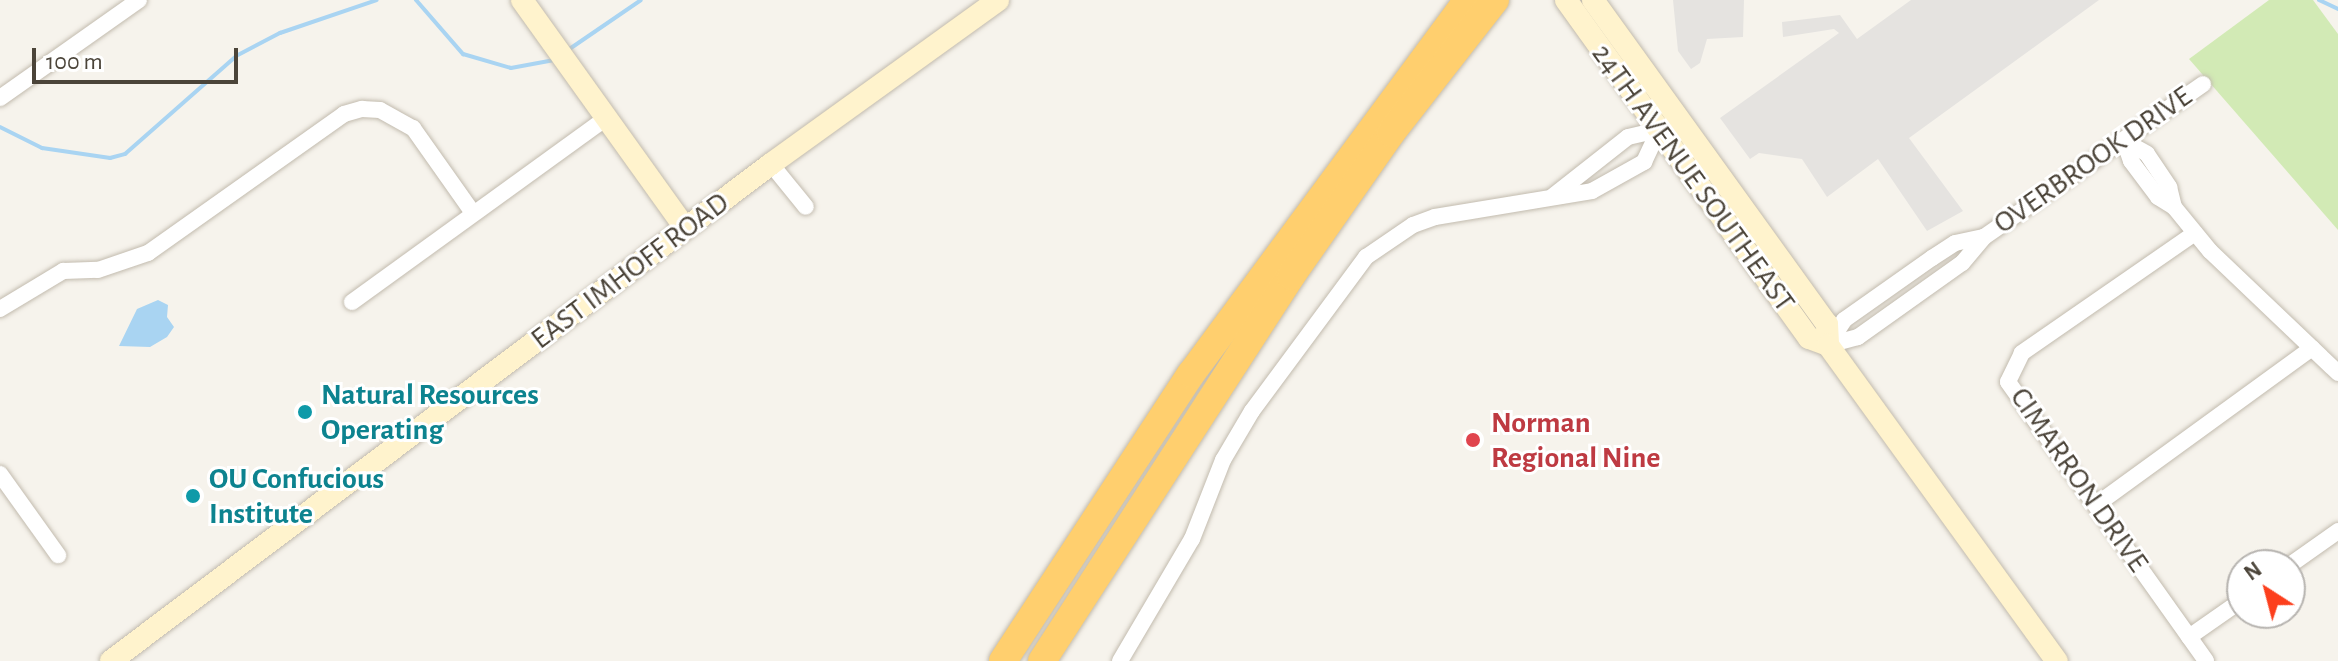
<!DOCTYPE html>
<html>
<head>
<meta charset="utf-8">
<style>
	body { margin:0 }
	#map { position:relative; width:2338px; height:661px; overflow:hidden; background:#f6f3ec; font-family:"Alegreya Sans",sans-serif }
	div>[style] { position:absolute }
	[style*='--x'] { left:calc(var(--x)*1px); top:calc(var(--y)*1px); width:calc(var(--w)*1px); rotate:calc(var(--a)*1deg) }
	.green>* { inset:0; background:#d2eab5 }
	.parking>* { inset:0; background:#e5e3e0 }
	.water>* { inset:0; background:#a9d4f2 }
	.stream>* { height:4px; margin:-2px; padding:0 2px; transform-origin:2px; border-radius:2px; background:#a9d4f2 }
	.roads { filter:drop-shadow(0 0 2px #c2bbae) drop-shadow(0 0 2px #c2bbae) }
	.street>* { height:16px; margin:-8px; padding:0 8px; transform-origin:8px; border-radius:8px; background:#fff }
	.secondary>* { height:22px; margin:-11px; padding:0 11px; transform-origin:11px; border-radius:11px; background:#fff3cd }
	.highway>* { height:28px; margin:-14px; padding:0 14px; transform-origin:14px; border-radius:14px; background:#ffcf6e }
	.dots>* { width:22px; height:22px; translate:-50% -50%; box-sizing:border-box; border:4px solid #fff; border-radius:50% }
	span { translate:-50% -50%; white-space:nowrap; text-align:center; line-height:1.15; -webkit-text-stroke:6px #fff; paint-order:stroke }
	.street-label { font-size:30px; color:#4b4439 }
	.culture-label { font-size:30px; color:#0d838f; font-weight:700 }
	.left { translate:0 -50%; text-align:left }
	.health-label { font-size:30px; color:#be3a42; font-weight:700 }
	.north { position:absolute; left:2226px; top:549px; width:80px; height:80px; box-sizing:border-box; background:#fff; border:2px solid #b7b4b0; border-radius:50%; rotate:324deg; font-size:22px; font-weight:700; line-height:32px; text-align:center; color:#4b4439 }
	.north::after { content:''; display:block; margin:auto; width:28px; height:36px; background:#fc3f1d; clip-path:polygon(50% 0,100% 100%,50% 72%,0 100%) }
	.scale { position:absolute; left:32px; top:48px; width:206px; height:36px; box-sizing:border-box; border:4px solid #4b4439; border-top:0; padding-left:10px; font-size:24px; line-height:28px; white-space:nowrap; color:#4b4439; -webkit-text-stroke:6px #fff; paint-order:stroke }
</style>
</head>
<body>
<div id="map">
	<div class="green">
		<div style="clip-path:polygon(2269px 0,2313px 0,2338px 34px,2338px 230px,2189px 59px)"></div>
	</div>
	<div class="parking">
		<div style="clip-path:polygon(1673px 0,1744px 0,1743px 37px,1707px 39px,1700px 63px,1691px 69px,1678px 51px)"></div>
		<div style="clip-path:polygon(1911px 0,2099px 0,1909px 138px,1963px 211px,1927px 231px,1878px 159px,1827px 197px,1802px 159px,1759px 153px,1750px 159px,1720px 118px,1839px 33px,1834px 29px,1783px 37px,1782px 22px,1840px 15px,1857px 39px)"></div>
	</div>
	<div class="water">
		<div style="clip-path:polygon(158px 300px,168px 305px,167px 317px,174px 327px,167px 337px,150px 347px,119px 346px,137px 309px)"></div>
	</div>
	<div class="stream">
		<div style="--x:416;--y:0;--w:72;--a:49"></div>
		<div style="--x:463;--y:54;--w:50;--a:16.3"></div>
		<div style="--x:511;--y:68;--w:44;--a:-10.5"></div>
		<div style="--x:2319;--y:0;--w:21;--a:25"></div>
		<div style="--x:568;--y:50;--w:88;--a:-34.4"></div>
		<div style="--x:0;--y:127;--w:47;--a:26.6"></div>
		<div style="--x:42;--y:148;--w:69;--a:8.4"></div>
		<div style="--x:110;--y:158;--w:16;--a:-15"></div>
		<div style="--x:125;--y:154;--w:148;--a:-41.4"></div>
		<div style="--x:236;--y:56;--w:50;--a:-27.6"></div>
		<div style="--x:280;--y:33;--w:102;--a:-18.8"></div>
	</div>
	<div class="roads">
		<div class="street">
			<div style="--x:0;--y:98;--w:170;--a:-35.2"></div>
			<div style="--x:2124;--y:141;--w:26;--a:29"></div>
			<div style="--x:2147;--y:154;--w:40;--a:56"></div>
			<div style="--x:2169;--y:187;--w:21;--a:76"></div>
			<div style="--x:2174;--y:207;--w:19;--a:-148"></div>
			<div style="--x:2158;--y:197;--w:45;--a:-126.9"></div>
			<div style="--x:2131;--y:161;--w:21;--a:-109"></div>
			<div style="--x:771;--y:164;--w:55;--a:50.9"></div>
			<div style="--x:1553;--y:196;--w:95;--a:-38.2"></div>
			<div style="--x:1628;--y:137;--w:32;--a:-13"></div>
			<div style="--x:2174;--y:207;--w:57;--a:50.7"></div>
			<div style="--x:2210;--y:251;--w:177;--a:43.6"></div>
			<div style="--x:2195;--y:233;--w:211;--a:145.3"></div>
			<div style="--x:2022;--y:353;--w:32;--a:116"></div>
			<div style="--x:2008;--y:382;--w:342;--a:54.6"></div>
			<div style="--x:1984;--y:237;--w:34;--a:130"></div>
			<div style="--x:1962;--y:263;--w:128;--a:144.6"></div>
			<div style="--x:1858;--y:337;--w:31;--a:165"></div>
			<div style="--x:1828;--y:345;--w:30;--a:-57"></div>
			<div style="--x:1844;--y:320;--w:108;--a:-35.2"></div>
			<div style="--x:1932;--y:258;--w:27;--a:-33"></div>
			<div style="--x:1955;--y:243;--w:30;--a:-12"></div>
			<div style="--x:1984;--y:237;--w:267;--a:-34.9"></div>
			<div style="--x:352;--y:302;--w:314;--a:-35.9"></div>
			<div style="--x:0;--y:309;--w:74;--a:-31.1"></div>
			<div style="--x:63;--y:271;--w:35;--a:-2"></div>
			<div style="--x:98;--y:270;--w:53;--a:-18.8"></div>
			<div style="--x:148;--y:253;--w:240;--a:-35.3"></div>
			<div style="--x:344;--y:114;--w:19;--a:-16"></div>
			<div style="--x:362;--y:109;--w:18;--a:3"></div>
			<div style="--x:380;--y:110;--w:38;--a:29"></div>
			<div style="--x:413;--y:128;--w:104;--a:54.8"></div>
			<div style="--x:0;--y:474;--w:100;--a:54.4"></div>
			<div style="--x:2096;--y:505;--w:267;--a:-36"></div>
			<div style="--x:2290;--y:565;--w:59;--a:-35.3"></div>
			<div style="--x:2189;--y:637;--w:65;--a:-34.9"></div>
			<div style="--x:1120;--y:661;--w:142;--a:-59.5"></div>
			<div style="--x:1192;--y:539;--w:85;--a:-68.6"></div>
			<div style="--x:1223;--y:460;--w:57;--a:-59.4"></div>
			<div style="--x:1252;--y:411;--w:192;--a:-53.5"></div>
			<div style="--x:1366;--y:257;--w:57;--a:-34.2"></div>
			<div style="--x:1413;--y:225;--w:23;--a:-20"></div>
			<div style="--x:1435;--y:217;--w:159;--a:-9.4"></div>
			<div style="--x:1592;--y:191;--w:60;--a:-29.1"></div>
			<div style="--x:1644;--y:162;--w:35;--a:-65"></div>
		</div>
		<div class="secondary">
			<div style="--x:522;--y:0;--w:280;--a:54.4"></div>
			<div style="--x:1566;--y:0;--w:416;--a:54.3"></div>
			<div style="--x:1809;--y:338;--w:20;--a:20"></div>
			<div style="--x:1593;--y:0;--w:400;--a:54.2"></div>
			<div style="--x:1827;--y:324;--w:21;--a:87"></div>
			<div style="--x:1828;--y:345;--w:390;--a:54.1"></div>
			<div style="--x:111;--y:661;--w:826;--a:-36.98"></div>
			<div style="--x:771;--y:164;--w:280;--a:-35.8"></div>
		</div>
		<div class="highway">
			<div style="--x:1003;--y:661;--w:343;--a:-56.8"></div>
			<div style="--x:1191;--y:374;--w:465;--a:-53.5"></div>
			<div style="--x:1042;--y:661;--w:459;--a:-57.1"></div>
			<div style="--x:1291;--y:276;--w:174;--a:-55"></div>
			<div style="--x:1391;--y:133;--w:169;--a:-52"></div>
		</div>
	</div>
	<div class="dots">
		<div style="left:305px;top:412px;background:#0f9aa8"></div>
		<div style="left:1473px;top:440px;background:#e0444e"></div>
		<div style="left:193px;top:496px;background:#0f9aa8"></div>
	</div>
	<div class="street-label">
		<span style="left:2093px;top:160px;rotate:-35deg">OVERBROOK DRIVE</span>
		<span style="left:1693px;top:178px;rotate:54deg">24TH AVENUE SOUTHEAST</span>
		<span style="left:630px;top:271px;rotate:-37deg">EAST IMHOFF ROAD</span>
		<span style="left:2079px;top:480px;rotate:55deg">CIMARRON DRIVE</span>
	</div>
	<div class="culture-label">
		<span class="left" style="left:321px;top:412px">Natural Resources<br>Operating</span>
		<span class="left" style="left:209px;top:496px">OU Confucious<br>Institute</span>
	</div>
	<div class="health-label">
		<span class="left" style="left:1491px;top:440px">Norman<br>Regional Nine</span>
	</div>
	<div class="north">N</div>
	<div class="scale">100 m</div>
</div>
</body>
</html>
